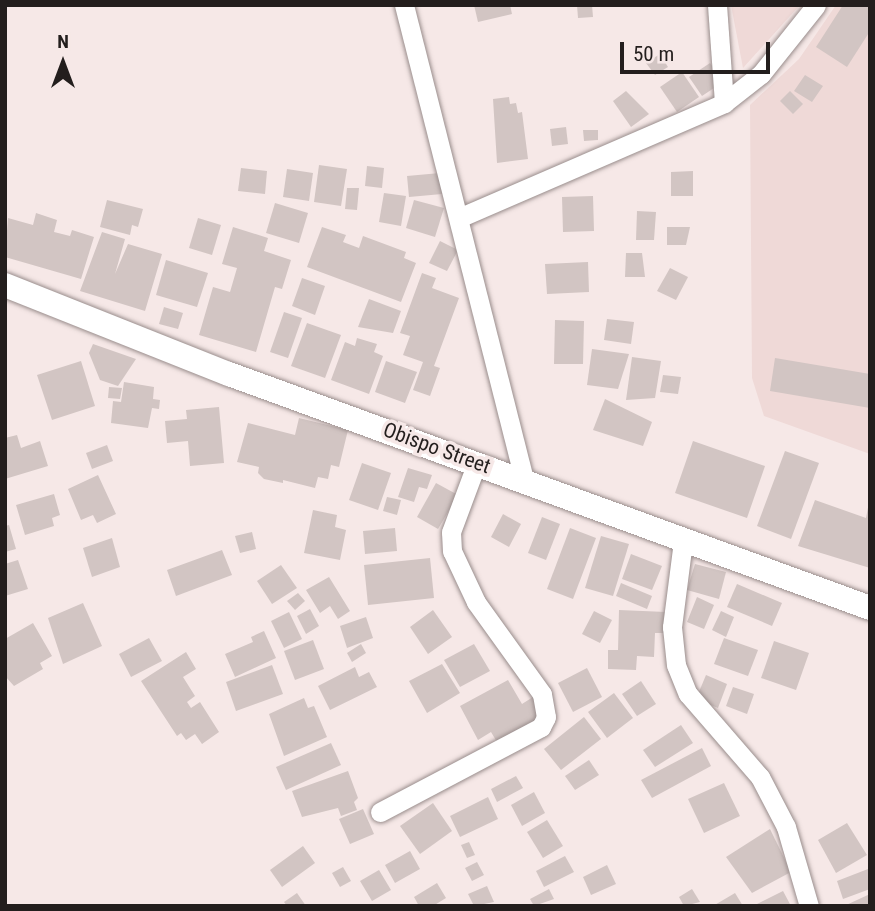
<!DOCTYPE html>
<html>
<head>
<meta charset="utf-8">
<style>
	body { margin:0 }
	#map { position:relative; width:875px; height:911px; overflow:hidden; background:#f6e8e7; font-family:"Roboto Condensed",sans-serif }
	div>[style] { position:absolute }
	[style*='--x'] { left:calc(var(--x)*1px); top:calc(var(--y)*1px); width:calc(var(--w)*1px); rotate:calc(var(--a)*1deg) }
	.built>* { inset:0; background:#efd9d7 }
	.building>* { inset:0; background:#d2c5c3 }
	.roads { filter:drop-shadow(0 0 2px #998d8c) drop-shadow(0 0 2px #998d8c) }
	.minor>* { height:19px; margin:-9.5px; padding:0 9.5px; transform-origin:9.5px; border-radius:9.5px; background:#fff }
	.tertiary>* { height:24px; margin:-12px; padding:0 12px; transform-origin:12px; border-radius:12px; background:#fff }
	span { translate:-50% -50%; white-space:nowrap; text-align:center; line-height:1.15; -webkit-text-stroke:7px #f6e8e7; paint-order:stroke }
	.street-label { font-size:21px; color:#231e1d }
	.frame { position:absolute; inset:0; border:7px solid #231e1d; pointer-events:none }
	.north { position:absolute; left:28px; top:28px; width:70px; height:70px; -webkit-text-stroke:5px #f6e8e7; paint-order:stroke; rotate:0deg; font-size:19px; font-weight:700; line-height:28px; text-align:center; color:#231e1d }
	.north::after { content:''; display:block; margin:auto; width:24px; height:32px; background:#231e1d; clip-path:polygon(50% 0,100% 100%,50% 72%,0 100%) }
	.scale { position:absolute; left:620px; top:42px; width:150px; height:32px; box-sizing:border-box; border:4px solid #231e1d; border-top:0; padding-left:9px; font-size:21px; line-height:24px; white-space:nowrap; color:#231e1d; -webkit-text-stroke:5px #f6e8e7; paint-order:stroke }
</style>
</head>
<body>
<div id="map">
	<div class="built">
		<div style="clip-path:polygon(731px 5px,800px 5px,743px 68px)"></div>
		<div style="clip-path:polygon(836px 5px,870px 5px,870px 454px,764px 416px,752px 378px,750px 105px,799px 59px)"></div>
	</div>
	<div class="building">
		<div style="clip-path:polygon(474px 5px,510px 5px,512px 14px,478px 22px)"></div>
		<div style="clip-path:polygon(577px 5px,592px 5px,593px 17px,578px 18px)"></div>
		<div style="clip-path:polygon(843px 5px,870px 5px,870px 31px,847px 67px,816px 47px)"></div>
		<div style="clip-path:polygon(660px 54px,668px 67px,655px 75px,646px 63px)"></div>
		<div style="clip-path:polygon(710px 63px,723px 82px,702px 96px,689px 77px)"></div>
		<div style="clip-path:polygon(682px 72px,699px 97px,677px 112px,660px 87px)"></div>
		<div style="clip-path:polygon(805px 75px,823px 86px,812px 102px,794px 91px)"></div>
		<div style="clip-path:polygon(626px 91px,649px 114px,631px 127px,613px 101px)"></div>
		<div style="clip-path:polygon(790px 91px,803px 104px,793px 114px,780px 101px)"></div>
		<div style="clip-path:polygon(509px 97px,510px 104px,516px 103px,518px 113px,522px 112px,528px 159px,497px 163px,493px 99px)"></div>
		<div style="clip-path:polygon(566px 127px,568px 144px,552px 146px,550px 129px)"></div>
		<div style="clip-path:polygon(583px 130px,598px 130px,598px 140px,584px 141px)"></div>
		<div style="clip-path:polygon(319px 165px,347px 169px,341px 206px,314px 202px)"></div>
		<div style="clip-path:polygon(367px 166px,384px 168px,382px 188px,365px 186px)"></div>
		<div style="clip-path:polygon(241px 168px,267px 171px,265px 194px,238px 191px)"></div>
		<div style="clip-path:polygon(287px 169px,313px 173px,309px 201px,283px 197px)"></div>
		<div style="clip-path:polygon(693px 171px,693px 196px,671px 196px,671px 172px)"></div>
		<div style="clip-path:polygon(440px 173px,442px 194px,409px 197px,407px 176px)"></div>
		<div style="clip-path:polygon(347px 188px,359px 188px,357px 210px,345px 209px)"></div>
		<div style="clip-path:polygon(384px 193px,406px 196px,401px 226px,379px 222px)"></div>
		<div style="clip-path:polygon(593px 196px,594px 231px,563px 232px,562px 197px)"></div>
		<div style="clip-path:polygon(107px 200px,143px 209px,138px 227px,132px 225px,130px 235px,100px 227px)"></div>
		<div style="clip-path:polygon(414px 200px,444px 208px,435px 237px,406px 228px)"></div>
		<div style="clip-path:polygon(275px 203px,308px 213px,299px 243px,266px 233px)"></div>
		<div style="clip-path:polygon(637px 211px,656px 212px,654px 240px,636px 240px)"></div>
		<div style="clip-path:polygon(36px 213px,57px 220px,54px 232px,70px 236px,72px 230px,94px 237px,81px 279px,5px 257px,8px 218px,33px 225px)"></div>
		<div style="clip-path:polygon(198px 218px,221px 225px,212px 255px,189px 248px)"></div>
		<div style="clip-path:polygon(233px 227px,268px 238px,264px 251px,291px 260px,282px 289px,275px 287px,256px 352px,199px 335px,213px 287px,230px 292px,237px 268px,222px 264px)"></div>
		<div style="clip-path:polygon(322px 227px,346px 235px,343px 242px,359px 248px,363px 236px,406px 252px,404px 258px,416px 263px,401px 302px,307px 267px)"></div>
		<div style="clip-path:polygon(667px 227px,690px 227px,686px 245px,667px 245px)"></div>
		<div style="clip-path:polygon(102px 232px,125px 239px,115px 274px,128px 244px,162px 254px,145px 311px,80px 291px)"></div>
		<div style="clip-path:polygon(440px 241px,458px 250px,447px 271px,429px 263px)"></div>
		<div style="clip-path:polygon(626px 253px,642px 253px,645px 277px,625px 277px)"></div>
		<div style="clip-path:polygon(166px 260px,208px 273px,197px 307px,156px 295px)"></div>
		<div style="clip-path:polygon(588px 262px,589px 292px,547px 294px,545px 264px)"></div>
		<div style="clip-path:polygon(670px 268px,688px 277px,676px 300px,657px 291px)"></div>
		<div style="clip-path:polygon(422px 273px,436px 278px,432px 288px,459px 298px,434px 366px,440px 368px,430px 396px,413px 390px,423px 362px,403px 355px,410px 336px,400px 333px)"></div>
		<div style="clip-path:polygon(302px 278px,325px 286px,315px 315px,292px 306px)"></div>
		<div style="clip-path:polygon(369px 299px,401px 311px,393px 333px,358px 327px)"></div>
		<div style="clip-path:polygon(164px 307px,183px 313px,178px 329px,159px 324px)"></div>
		<div style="clip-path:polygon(284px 312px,302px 318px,288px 358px,270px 352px)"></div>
		<div style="clip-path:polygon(607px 319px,634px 322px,631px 344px,604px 340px)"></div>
		<div style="clip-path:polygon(555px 320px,584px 321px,583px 364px,554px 364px)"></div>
		<div style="clip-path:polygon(307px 323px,341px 335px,325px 378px,291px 366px)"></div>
		<div style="clip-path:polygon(357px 338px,377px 344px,374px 352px,383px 356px,369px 394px,331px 380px,345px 342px,355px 346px)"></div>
		<div style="clip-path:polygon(93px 344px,136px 359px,118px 386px,100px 380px,89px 353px)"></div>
		<div style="clip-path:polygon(592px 349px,629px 354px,618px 389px,587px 385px)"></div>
		<div style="clip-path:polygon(632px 357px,661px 361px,655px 398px,626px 400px)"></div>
		<div style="clip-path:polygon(775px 358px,870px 374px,870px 408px,770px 391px)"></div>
		<div style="clip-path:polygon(81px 361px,95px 406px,52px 420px,37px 375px)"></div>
		<div style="clip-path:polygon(386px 361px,417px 372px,405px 403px,375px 392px)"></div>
		<div style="clip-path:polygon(663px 375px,681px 377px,678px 394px,660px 392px)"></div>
		<div style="clip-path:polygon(124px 382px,154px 387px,153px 399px,160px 400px,159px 409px,152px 408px,148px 428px,111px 423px,113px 401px,121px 402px)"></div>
		<div style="clip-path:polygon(109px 387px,122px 388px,120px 399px,108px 398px)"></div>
		<div style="clip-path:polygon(605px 399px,652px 422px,643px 446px,593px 430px)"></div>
		<div style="clip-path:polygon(219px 407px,224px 463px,190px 466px,188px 441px,167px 443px,165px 421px,187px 419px,186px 410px)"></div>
		<div style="clip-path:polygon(299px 418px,348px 430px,339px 467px,331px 465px,328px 479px,318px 477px,315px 488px,283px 480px,283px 483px,264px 479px,258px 473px,259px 467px,237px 462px,248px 423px,295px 435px)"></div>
		<div style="clip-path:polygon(17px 435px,21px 448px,40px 441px,48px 466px,5px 479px,5px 438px)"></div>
		<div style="clip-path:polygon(693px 441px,765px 466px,747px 518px,675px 493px)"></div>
		<div style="clip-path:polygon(107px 445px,113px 461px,92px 469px,86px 453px)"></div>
		<div style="clip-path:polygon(785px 451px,819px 463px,791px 539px,757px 526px)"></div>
		<div style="clip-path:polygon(362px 463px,391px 473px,378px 510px,349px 500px)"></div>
		<div style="clip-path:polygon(408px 468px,432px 475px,427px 489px,419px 487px,414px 502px,398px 497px)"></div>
		<div style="clip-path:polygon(98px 475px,116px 514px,97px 523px,93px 515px,81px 520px,68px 489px)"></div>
		<div style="clip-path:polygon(436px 483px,458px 495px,438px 529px,417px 517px)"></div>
		<div style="clip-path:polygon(54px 494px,60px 515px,52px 518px,54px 526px,25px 535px,16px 505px)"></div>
		<div style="clip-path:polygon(387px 497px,401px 500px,397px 515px,383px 511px)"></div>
		<div style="clip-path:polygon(870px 497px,870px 568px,798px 546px,815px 500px,866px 518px)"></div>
		<div style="clip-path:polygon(313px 510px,337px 515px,335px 527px,346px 530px,340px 560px,304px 553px)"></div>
		<div style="clip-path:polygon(503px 514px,521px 524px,509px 547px,491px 537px)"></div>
		<div style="clip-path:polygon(542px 517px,560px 524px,546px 560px,528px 553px)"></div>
		<div style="clip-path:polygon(9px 525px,16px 549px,5px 552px,5px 526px)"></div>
		<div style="clip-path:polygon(395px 528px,397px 551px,365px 554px,363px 531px)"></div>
		<div style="clip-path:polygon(570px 528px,596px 538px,573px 599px,547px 589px)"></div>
		<div style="clip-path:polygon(252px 532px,256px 549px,240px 553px,235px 536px)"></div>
		<div style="clip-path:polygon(601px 536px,629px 544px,613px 596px,585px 588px)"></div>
		<div style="clip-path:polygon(112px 538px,120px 567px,92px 577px,83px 548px)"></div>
		<div style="clip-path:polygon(222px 550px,232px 575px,176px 596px,167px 570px)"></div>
		<div style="clip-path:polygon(631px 554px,662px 566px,652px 590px,622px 579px)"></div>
		<div style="clip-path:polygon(430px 558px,434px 598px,368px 605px,364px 565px)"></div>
		<div style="clip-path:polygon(18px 560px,28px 589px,5px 596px,5px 564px)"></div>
		<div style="clip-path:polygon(695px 564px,726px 572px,719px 599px,687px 590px)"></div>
		<div style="clip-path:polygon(281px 565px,297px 588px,272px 604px,257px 581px)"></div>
		<div style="clip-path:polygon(329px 577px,350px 611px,338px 619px,330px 606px,320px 613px,306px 590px)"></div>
		<div style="clip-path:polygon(621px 583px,652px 596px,647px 609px,616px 596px)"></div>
		<div style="clip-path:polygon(737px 584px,782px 603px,772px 626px,727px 607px)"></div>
		<div style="clip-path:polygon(298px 593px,305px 601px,295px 610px,287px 601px)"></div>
		<div style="clip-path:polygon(697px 597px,714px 605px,704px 629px,687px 622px)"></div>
		<div style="clip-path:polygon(83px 603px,102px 646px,63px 664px,48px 618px)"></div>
		<div style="clip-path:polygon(310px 609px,319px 626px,306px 634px,297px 616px)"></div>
		<div style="clip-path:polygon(433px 610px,452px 637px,428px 654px,410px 627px)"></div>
		<div style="clip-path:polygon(619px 610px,666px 612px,665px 633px,655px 633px,654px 657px,637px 656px,636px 670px,608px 669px,608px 650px,618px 650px)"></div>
		<div style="clip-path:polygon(594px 611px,612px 620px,600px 643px,582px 634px)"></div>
		<div style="clip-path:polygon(721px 611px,734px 617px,726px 637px,712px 630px)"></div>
		<div style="clip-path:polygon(289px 612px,302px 639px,284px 648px,271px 621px)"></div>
		<div style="clip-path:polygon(366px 617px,373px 638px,347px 648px,340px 626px)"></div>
		<div style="clip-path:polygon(33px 623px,52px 656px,40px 663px,43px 669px,14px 686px,5px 676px,5px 639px)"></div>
		<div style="clip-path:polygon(264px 631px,276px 658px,235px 677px,225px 654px,253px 642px,251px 637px)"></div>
		<div style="clip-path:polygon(149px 638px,162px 661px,131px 677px,119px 654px)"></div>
		<div style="clip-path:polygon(724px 638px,758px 650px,748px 676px,714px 664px)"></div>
		<div style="clip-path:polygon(313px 640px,324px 669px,295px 680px,284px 651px)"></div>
		<div style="clip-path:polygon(774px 641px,809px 653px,796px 690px,761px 678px)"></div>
		<div style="clip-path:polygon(361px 644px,366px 653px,352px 662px,347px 653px)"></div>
		<div style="clip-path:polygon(474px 644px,490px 671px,460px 687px,444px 660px)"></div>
		<div style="clip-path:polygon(186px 652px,196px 669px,183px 677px,195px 696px,187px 702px,191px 708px,200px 702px,219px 732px,202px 744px,195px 734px,186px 740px,181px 733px,177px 736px,141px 681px)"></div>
		<div style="clip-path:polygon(442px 664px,460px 693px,427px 713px,409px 681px)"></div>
		<div style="clip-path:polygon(272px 665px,283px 694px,236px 711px,226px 682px)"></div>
		<div style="clip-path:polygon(355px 667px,359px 677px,369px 672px,377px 687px,330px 710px,318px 686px)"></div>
		<div style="clip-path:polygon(587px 668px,602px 697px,573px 712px,558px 683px)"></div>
		<div style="clip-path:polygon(706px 675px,727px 684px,718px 708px,696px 699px)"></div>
		<div style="clip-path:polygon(508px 680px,522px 704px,533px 697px,544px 716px,497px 742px,491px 732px,478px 740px,460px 706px)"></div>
		<div style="clip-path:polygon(641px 681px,656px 704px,637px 716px,622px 694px)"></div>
		<div style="clip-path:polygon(733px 687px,754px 694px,747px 714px,726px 706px)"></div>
		<div style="clip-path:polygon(614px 693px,633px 718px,607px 738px,588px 712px)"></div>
		<div style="clip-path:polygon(304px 698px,308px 708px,314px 706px,327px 737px,284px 756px,269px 714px)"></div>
		<div style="clip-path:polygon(584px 717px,601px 739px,561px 770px,544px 749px)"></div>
		<div style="clip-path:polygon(681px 725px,693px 743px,655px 767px,643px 750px)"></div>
		<div style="clip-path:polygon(331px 743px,341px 765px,286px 790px,276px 767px)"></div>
		<div style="clip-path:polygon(702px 748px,711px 766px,652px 798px,641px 780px)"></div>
		<div style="clip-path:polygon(589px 760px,599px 775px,575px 790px,565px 776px)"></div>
		<div style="clip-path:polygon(348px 771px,358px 798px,354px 802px,357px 810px,341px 816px,338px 808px,302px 817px,292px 791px)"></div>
		<div style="clip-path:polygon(516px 776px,523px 788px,497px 802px,491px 789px)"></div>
		<div style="clip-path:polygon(724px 783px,740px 816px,704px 833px,688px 799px)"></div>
		<div style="clip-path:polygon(534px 792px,545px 813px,522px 826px,511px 805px)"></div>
		<div style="clip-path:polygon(488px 797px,498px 819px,460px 837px,450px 816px)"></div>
		<div style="clip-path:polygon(433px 803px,452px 831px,420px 854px,400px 826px)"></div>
		<div style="clip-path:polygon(363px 809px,374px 834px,350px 844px,339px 819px)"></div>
		<div style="clip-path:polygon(547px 820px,563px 846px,543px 858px,527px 832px)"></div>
		<div style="clip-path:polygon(847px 823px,867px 855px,836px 873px,818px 840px)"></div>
		<div style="clip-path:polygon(770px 829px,791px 872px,752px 893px,726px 857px)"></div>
		<div style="clip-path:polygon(469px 842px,475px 855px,467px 858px,461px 845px)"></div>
		<div style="clip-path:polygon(303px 846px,315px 863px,282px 887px,270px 870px)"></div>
		<div style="clip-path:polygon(410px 851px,420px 869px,395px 883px,385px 865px)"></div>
		<div style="clip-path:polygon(565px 856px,574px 872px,544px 887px,536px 871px)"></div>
		<div style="clip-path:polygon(477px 862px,484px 875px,472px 881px,465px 868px)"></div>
		<div style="clip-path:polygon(607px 865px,616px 884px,591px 895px,583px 877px)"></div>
		<div style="clip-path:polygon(343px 867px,351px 881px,340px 887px,332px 873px)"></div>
		<div style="clip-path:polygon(868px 869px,870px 889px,843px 899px,837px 881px)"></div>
		<div style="clip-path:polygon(379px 870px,391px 890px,372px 901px,360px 881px)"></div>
		<div style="clip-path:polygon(437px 883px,446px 898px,433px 906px,419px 906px,414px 897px)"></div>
		<div style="clip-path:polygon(487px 886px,494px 902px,474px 906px,468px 894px)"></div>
		<div style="clip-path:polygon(549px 889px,554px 899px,534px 906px,530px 899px)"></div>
		<div style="clip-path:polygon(692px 889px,700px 902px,684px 906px,679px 897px)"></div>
		<div style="clip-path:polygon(783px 891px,791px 906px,753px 906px)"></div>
		<div style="clip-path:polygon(297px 893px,306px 906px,287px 906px,284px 902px)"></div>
		<div style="clip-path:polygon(735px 893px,743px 906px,713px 906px)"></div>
		<div style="clip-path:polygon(870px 894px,870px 906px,844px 906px)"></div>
	</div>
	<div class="roads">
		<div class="minor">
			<div style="--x:404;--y:5;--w:489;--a:75.8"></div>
			<div style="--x:717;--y:5;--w:98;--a:85.9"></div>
			<div style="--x:461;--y:217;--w:287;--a:-23.4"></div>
			<div style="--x:724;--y:103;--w:47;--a:-38.1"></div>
			<div style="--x:761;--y:74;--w:88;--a:-51.4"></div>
			<div style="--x:683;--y:541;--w:87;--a:97.3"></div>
			<div style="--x:672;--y:627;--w:38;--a:84"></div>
			<div style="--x:676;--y:665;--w:31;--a:68"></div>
			<div style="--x:688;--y:694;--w:110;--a:49.1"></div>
			<div style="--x:760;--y:777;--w:56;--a:62.5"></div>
			<div style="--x:786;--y:827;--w:82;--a:73.8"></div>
			<div style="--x:380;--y:812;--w:182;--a:-27.8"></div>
			<div style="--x:541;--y:727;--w:11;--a:-63"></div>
			<div style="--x:546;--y:717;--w:23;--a:-100"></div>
			<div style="--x:542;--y:694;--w:113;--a:-125.7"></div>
			<div style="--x:476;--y:602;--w:56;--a:-115.2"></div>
			<div style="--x:452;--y:551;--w:19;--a:-93"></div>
			<div style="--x:451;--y:532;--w:75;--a:-69.6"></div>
		</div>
		<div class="tertiary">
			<div style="--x:5;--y:285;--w:241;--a:21.7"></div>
			<div style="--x:229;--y:374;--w:682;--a:20.05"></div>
		</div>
	</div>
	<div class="street-label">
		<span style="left:437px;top:448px;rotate:20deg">Obispo Street</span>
	</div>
	<div class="frame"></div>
	<div class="north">N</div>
	<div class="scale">50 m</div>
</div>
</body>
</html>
